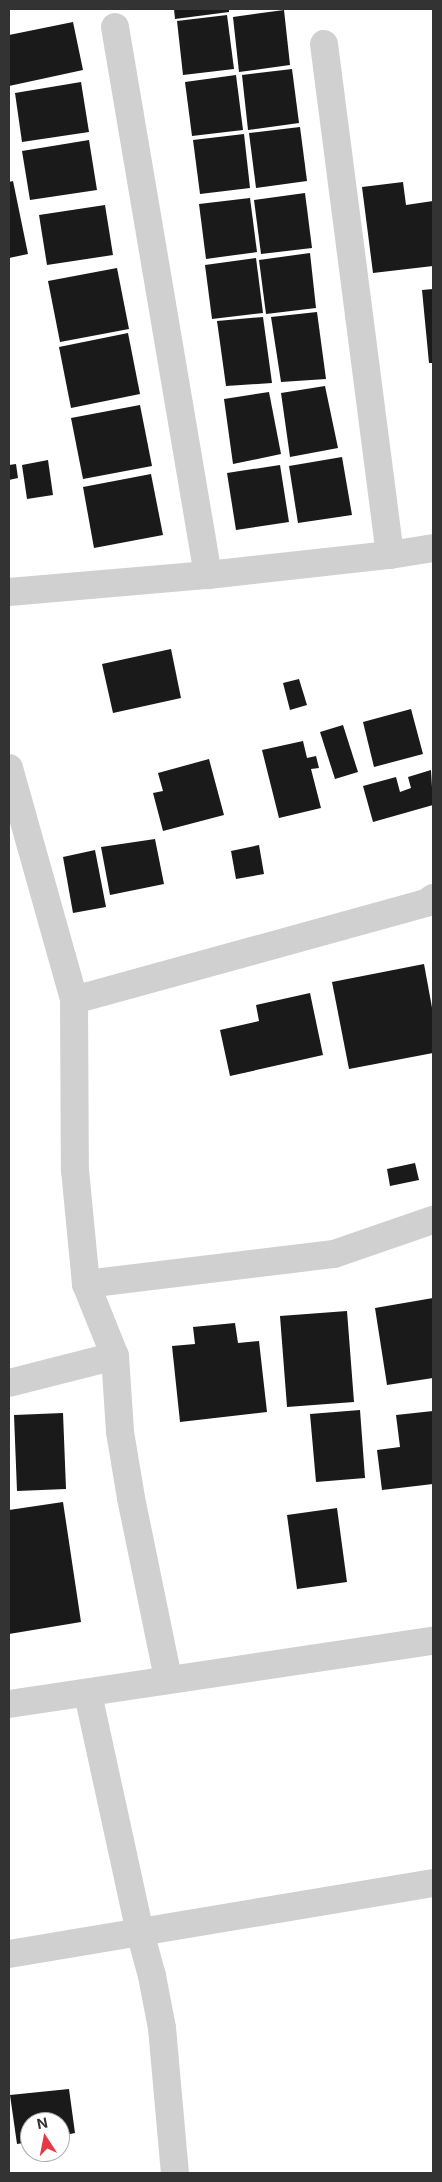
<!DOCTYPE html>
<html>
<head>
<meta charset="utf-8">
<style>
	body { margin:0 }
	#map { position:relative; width:442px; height:2182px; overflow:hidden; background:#fff; font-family:Inter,sans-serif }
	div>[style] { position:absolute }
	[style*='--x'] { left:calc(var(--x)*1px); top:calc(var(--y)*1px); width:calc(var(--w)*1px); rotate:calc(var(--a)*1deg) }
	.building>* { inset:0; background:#1a1a1a }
	.street>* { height:28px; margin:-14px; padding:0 14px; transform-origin:14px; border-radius:14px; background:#d0d0d0 }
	span { translate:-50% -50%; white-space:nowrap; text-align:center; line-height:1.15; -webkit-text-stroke:5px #fff; paint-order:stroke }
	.frame { position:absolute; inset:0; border:10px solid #333; pointer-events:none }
	.north { position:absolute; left:20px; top:2112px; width:50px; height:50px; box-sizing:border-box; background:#fff; border:1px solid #adadad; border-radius:50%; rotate:349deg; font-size:14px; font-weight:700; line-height:20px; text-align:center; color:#333 }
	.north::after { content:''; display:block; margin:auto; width:18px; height:22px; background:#e63946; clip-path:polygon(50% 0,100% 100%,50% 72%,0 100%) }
</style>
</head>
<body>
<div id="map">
	<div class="building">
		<div style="clip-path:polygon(174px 9px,229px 9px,229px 12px,175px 19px)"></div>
		<div style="clip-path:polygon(284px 10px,290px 65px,239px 72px,233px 17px)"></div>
		<div style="clip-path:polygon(227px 15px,234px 69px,183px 75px,177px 21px)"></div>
		<div style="clip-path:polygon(73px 22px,83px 70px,9px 86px,9px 35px)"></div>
		<div style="clip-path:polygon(292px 69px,299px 123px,248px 130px,242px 75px)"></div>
		<div style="clip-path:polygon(236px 75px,243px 130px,192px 136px,185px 82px)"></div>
		<div style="clip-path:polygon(81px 82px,89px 132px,22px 142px,15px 93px)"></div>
		<div style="clip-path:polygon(300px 127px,307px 181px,256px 188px,249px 133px)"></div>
		<div style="clip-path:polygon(244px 134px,250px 188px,200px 194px,193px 140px)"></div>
		<div style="clip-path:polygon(89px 140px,97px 190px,30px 200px,22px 151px)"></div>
		<div style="clip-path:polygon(13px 181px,28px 254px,9px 258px,9px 182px)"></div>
		<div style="clip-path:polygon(403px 182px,406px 205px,433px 201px,433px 266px,373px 273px,362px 187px)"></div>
		<div style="clip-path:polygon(305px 193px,312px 248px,261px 254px,254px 200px)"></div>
		<div style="clip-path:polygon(250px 198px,257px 252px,206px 259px,199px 204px)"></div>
		<div style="clip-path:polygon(105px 205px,113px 255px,47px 265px,39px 215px)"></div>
		<div style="clip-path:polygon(310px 253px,316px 308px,266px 314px,259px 260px)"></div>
		<div style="clip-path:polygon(256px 258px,263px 313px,212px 319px,205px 265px)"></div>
		<div style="clip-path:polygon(117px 268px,129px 329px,60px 342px,48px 281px)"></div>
		<div style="clip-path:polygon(433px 289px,433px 363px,429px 363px,422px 290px)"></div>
		<div style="clip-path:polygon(317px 312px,326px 379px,281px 382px,271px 317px)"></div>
		<div style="clip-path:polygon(263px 317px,272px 383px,226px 386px,217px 321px)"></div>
		<div style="clip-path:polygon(128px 333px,140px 394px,71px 408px,59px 347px)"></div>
		<div style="clip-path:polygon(325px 386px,338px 448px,290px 457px,281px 393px)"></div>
		<div style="clip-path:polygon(269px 392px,281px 454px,233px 464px,224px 399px)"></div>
		<div style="clip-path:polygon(140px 405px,152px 466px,83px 479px,71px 418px)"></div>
		<div style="clip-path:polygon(342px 457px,352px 515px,298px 523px,289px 466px)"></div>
		<div style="clip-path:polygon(48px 460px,53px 495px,27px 499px,22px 465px)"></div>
		<div style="clip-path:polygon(16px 464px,18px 478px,9px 480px,9px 465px)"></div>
		<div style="clip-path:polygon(280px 465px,289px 522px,236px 530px,227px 473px)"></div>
		<div style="clip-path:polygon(151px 474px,163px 535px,94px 548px,83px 487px)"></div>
		<div style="clip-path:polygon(171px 649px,181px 698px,113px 713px,102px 664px)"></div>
		<div style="clip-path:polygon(299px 679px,307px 705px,290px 710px,283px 683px)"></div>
		<div style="clip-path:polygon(411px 709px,423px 754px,374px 767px,363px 722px)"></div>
		<div style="clip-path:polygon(343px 725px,358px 772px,335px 779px,320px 732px)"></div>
		<div style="clip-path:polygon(303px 741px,307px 758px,316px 756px,319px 768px,311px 769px,321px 808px,279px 818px,262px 750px)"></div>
		<div style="clip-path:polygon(209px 759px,224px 815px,163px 831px,153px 793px,163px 791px,158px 773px)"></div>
		<div style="clip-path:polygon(431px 770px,433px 805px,373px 822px,363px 786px,396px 777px,400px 792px,411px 788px,408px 777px)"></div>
		<div style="clip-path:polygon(155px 839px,164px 884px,110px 895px,101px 847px)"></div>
		<div style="clip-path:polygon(259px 845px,264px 874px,236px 879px,231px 851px)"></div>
		<div style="clip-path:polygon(95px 850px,106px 907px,73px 913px,63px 857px)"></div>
		<div style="clip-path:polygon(424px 964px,433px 1013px,433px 1053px,349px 1069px,332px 982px)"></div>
		<div style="clip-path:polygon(310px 993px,323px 1055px,230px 1076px,220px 1030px,259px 1021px,256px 1005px)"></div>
		<div style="clip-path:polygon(415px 1163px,419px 1180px,390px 1186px,387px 1169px)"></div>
		<div style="clip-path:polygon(433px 1298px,433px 1378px,387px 1385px,375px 1308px)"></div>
		<div style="clip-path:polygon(347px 1311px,354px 1402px,287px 1407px,280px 1316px)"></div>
		<div style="clip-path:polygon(235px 1323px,238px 1343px,259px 1341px,267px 1412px,180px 1422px,172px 1346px,195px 1344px,193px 1327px)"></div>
		<div style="clip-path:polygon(360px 1410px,365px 1478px,316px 1482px,310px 1414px)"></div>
		<div style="clip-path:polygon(433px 1411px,433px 1484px,382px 1490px,377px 1450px,400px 1447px,396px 1415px)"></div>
		<div style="clip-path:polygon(63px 1413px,66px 1489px,17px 1491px,14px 1415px)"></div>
		<div style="clip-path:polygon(63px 1502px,81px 1622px,9px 1634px,9px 1510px)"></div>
		<div style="clip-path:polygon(337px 1508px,347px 1582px,297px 1589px,287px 1515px)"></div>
		<div style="clip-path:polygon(69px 2089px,75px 2133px,60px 2136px,60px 2122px,30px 2122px,30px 2142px,17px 2144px,10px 2095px)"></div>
	</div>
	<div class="street">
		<div style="--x:115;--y:27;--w:556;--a:80.37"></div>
		<div style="--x:324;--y:44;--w:515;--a:82.64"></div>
		<div style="--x:9;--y:592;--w:200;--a:-4.9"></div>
		<div style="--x:208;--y:575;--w:183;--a:-6.3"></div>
		<div style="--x:390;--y:555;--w:44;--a:-9.2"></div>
		<div style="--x:9;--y:768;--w:241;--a:74.3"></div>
		<div style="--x:74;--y:1000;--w:170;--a:89.7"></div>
		<div style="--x:75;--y:1170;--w:115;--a:84.5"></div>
		<div style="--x:86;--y:1284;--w:78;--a:68.1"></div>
		<div style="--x:115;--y:1356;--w:76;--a:86.2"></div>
		<div style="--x:120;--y:1432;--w:67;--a:80.5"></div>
		<div style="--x:131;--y:1498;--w:185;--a:78.4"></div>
		<div style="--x:74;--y:1000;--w:365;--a:-15.4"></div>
		<div style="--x:426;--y:903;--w:9;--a:-36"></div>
		<div style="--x:86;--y:1284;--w:250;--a:-6.9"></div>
		<div style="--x:334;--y:1254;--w:105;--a:-19"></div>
		<div style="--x:9;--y:1383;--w:109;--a:-14.3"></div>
		<div style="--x:88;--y:1694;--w:244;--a:77.7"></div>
		<div style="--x:140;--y:1932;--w:46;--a:74.7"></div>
		<div style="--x:152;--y:1976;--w:53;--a:79.1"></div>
		<div style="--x:162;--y:2028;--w:146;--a:84.9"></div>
		<div style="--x:9;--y:1704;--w:429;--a:-8.5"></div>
		<div style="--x:9;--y:1954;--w:430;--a:-9.5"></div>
	</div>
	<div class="frame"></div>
	<div class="north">N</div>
</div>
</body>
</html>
